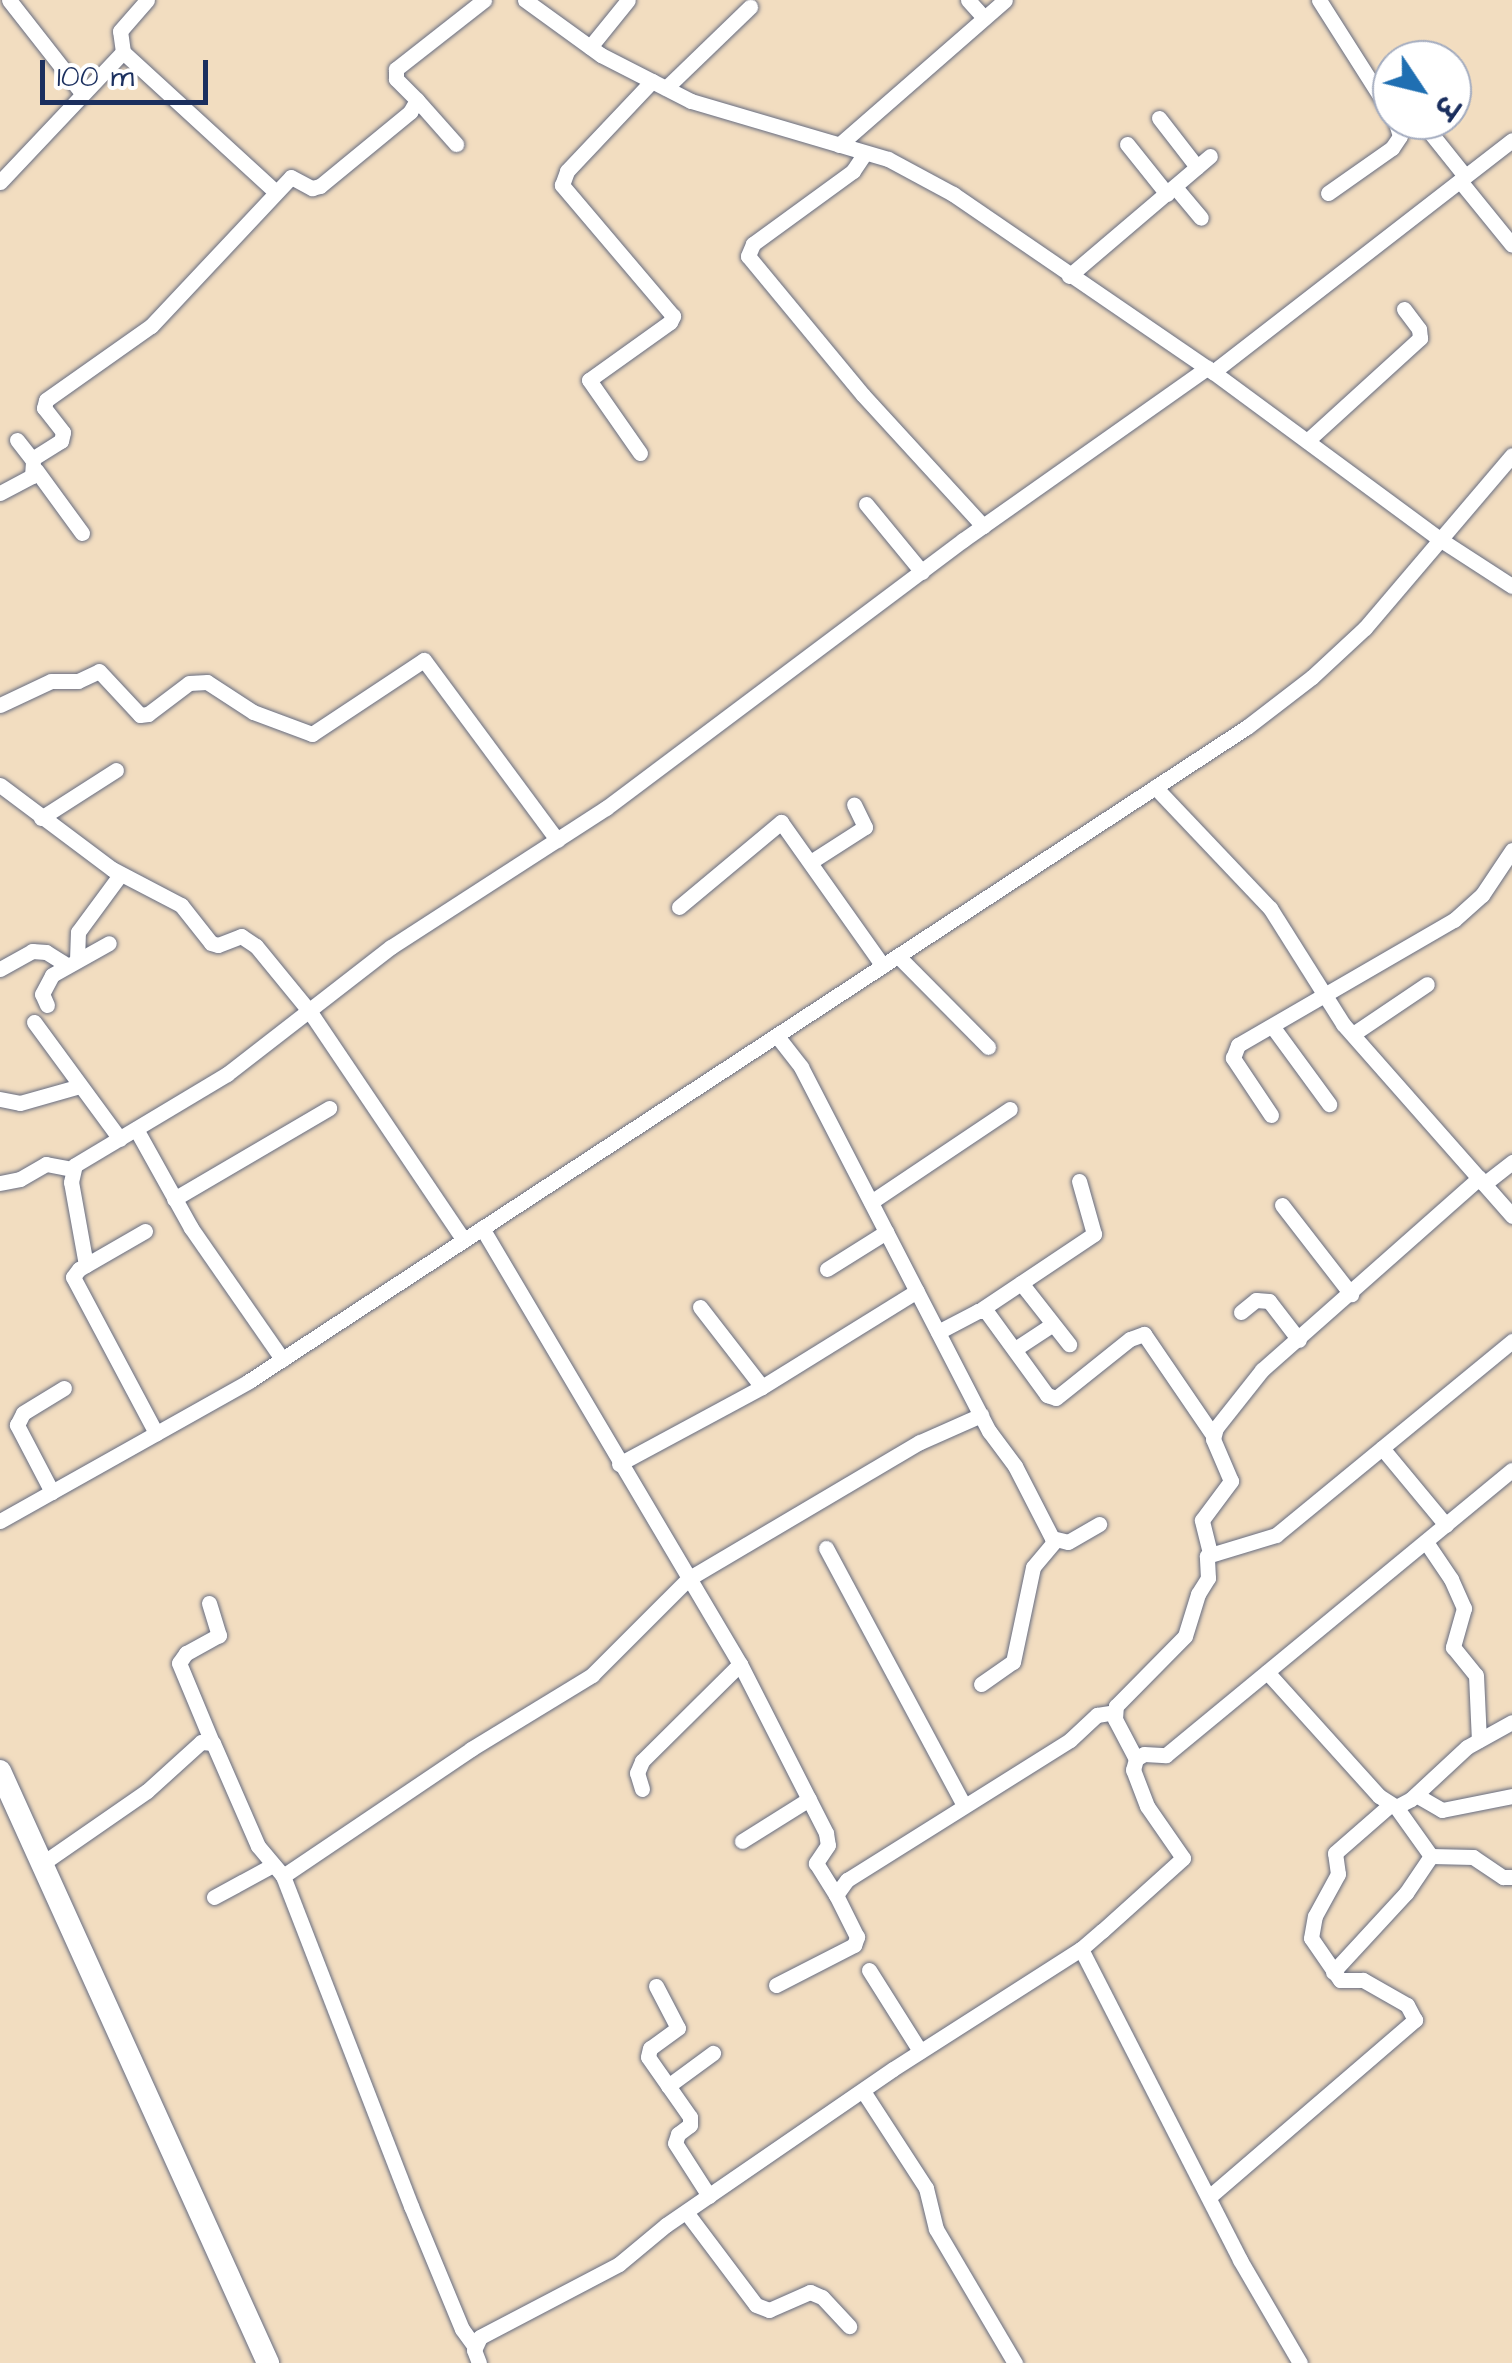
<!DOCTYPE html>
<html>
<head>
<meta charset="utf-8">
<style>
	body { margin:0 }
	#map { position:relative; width:1512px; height:2363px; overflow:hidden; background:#f2ddc0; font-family:"Architects Daughter","Playpen Sans Deva",sans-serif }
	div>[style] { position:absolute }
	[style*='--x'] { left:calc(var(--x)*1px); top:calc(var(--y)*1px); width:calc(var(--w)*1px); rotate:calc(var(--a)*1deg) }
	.roads { filter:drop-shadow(0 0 2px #666c80) drop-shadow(0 0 2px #666c80) }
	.minor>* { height:15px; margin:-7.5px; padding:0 7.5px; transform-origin:7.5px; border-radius:7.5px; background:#fff }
	.highway>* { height:22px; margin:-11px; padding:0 11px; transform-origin:11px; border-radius:11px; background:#fff }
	span { translate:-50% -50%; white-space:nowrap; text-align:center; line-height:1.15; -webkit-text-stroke:8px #fff; paint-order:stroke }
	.north { position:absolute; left:1372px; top:40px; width:100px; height:100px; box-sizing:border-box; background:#fff; border:2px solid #a4acbf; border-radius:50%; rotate:125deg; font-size:28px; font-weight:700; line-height:40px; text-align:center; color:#1b2f5e }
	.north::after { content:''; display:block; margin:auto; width:35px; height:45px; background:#1f6fb2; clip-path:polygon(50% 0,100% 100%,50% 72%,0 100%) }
	.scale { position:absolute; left:40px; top:60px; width:168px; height:45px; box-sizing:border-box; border:5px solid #1b2f5e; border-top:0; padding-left:12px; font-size:30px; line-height:35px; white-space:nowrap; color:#1b2f5e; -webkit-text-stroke:8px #fff; paint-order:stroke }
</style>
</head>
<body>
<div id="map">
	<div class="roads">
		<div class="minor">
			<div style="--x:9;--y:0;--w:118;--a:51.9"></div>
			<div style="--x:525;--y:0;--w:94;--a:35.9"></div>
			<div style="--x:601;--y:55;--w:101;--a:27.1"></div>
			<div style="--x:691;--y:101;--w:205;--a:16.4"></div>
			<div style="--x:888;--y:159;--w:74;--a:28.3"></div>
			<div style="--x:953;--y:194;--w:315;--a:34.4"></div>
			<div style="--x:1213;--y:372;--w:280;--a:36.4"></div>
			<div style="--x:1438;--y:538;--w:88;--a:33"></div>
			<div style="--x:968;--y:0;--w:24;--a:48"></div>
			<div style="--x:1319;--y:0;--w:136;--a:57.6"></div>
			<div style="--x:590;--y:47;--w:60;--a:-51"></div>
			<div style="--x:123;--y:52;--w:21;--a:-98"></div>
			<div style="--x:120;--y:31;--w:41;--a:-48.9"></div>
			<div style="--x:666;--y:88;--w:117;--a:-44"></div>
			<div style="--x:417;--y:100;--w:59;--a:48.4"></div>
			<div style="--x:1159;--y:118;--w:62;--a:52.2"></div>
			<div style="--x:1398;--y:125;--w:18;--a:-9"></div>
			<div style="--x:1416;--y:122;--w:10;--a:24"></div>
			<div style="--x:1425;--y:126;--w:64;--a:51.3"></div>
			<div style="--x:1127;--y:144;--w:64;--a:51.3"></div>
			<div style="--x:839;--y:145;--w:220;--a:-41.1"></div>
			<div style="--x:865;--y:153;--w:22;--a:124"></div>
			<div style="--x:853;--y:171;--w:124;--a:143.9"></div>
			<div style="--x:753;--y:244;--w:13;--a:113"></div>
			<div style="--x:748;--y:256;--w:180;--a:50.4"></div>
			<div style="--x:863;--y:395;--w:178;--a:47.5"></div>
			<div style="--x:1460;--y:181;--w:82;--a:50.9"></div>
			<div style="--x:0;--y:182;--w:179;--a:-46.6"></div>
			<div style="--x:123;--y:52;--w:207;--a:42.5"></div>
			<div style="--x:1175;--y:187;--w:40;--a:50"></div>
			<div style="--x:1328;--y:193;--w:78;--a:-35.1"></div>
			<div style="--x:1392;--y:148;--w:14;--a:-56"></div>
			<div style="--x:1400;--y:136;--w:17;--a:-107"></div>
			<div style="--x:1069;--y:276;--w:185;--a:-40.4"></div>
			<div style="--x:1213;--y:372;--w:378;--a:-37.8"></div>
			<div style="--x:17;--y:440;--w:24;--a:52"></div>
			<div style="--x:32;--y:459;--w:34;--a:-32"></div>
			<div style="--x:61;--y:441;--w:9;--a:-77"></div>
			<div style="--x:63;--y:432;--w:31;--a:-128"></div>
			<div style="--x:44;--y:408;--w:8;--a:-76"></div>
			<div style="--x:46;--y:400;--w:128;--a:-35.2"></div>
			<div style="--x:151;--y:326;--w:204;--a:-46.8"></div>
			<div style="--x:291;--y:177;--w:24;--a:28"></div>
			<div style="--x:312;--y:188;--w:8;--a:-14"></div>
			<div style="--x:320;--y:186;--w:117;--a:-39.4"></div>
			<div style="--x:410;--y:112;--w:14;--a:-60"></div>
			<div style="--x:417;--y:100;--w:30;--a:-135"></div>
			<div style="--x:396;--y:79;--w:10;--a:-90"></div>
			<div style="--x:396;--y:69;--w:112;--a:-38.1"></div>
			<div style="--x:1307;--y:441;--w:153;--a:-42.3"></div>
			<div style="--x:1420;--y:338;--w:9;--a:-96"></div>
			<div style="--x:1419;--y:329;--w:25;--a:-127"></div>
			<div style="--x:640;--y:453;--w:89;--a:-124.9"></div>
			<div style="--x:589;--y:380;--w:100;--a:-35.6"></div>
			<div style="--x:670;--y:322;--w:7;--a:-63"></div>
			<div style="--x:673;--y:316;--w:172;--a:-130.3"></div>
			<div style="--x:562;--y:185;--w:15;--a:-70"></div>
			<div style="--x:567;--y:171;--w:124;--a:-46.6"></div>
			<div style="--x:36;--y:470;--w:78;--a:53.9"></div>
			<div style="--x:0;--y:493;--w:36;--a:-28"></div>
			<div style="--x:32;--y:476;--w:13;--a:-86"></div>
			<div style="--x:866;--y:504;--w:88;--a:50.5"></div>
			<div style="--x:0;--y:705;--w:56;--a:-25.2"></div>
			<div style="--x:51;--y:681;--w:27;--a:0"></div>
			<div style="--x:78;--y:681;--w:23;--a:-25"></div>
			<div style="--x:99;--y:671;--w:60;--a:47"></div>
			<div style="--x:140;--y:715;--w:8;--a:-7"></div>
			<div style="--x:148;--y:714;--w:51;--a:-37.1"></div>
			<div style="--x:189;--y:683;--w:18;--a:-3"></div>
			<div style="--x:207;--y:682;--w:55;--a:33.1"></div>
			<div style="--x:253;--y:712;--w:63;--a:20.4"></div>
			<div style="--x:312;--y:734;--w:134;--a:-33.5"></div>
			<div style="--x:424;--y:660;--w:224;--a:53.5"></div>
			<div style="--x:0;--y:785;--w:140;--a:36.9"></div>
			<div style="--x:112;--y:869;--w:78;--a:27.6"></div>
			<div style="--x:181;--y:905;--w:48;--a:51.7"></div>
			<div style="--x:211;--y:943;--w:7;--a:16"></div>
			<div style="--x:218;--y:945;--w:25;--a:-21"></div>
			<div style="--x:241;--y:936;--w:18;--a:34"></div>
			<div style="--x:256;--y:946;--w:85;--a:50.7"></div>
			<div style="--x:310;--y:1012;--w:275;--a:56"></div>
			<div style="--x:1155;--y:787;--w:167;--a:46.5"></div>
			<div style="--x:1270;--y:908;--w:137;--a:57.8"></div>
			<div style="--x:1343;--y:1024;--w:256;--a:48.6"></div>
			<div style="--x:41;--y:818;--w:89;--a:-32.6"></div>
			<div style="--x:812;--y:861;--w:63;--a:-32.7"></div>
			<div style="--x:865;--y:827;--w:25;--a:-116"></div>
			<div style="--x:679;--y:907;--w:133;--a:-39.8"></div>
			<div style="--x:781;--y:822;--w:176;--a:54.7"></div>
			<div style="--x:898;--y:956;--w:128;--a:45.3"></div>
			<div style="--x:77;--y:960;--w:28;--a:-88"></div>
			<div style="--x:78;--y:932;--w:71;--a:-53.6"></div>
			<div style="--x:0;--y:969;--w:37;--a:-29"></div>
			<div style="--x:32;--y:951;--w:14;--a:4"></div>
			<div style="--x:46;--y:952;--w:25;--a:32"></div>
			<div style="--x:47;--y:1005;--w:12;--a:-114"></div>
			<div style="--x:42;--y:994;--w:21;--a:-62"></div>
			<div style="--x:52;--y:975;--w:65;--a:-29.3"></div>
			<div style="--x:34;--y:1022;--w:145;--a:53.7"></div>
			<div style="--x:1272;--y:1026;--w:97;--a:53.8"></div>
			<div style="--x:1353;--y:1034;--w:89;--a:-34"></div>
			<div style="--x:777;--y:1036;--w:39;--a:52"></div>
			<div style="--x:801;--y:1067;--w:410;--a:62.7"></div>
			<div style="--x:989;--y:1431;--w:44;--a:53.4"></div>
			<div style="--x:1015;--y:1466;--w:81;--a:62.8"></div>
			<div style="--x:1052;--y:1538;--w:16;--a:14"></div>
			<div style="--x:1068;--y:1542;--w:36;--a:-30"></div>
			<div style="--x:0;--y:1099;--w:20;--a:11"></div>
			<div style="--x:20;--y:1103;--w:62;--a:-15.8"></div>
			<div style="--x:1271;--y:1115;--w:69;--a:-123.7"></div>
			<div style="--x:1233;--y:1058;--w:14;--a:-69"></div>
			<div style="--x:1238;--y:1045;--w:250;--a:-30.1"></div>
			<div style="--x:1454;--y:920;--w:38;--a:-42"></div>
			<div style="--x:1482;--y:895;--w:54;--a:-56.3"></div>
			<div style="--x:136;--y:1129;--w:113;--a:60.9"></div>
			<div style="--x:191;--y:1228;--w:160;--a:55.2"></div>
			<div style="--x:0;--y:1183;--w:20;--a:-11"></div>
			<div style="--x:20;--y:1179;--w:30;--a:-30"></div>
			<div style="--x:46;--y:1164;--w:26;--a:11"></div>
			<div style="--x:1484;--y:1184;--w:36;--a:-38"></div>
			<div style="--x:174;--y:1199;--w:180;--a:-30.4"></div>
			<div style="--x:871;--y:1202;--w:167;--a:-33.8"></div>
			<div style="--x:1282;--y:1205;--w:113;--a:52.2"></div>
			<div style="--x:482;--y:1228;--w:507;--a:59.39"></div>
			<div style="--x:740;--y:1664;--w:190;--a:63"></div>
			<div style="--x:826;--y:1833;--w:12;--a:81"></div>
			<div style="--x:828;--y:1845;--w:22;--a:124"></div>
			<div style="--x:816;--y:1863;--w:38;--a:58"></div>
			<div style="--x:145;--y:1231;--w:76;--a:150.1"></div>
			<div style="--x:79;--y:1269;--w:10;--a:127"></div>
			<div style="--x:73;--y:1277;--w:177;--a:62"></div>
			<div style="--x:86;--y:1265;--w:84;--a:-100.2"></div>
			<div style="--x:71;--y:1182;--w:17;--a:-77"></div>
			<div style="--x:75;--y:1165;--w:177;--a:-30.9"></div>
			<div style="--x:227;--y:1074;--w:207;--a:-37.8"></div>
			<div style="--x:391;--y:947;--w:256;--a:-32.9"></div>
			<div style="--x:606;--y:808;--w:446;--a:-36.9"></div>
			<div style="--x:963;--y:540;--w:299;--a:-35.2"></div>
			<div style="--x:827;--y:1269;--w:70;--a:-32.1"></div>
			<div style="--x:1021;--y:1283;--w:78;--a:51.8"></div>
			<div style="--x:700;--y:1307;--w:101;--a:52.2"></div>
			<div style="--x:982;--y:1309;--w:135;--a:-33.8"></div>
			<div style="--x:1094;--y:1234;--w:55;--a:-105.8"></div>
			<div style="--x:1241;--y:1312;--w:19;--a:-39"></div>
			<div style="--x:1256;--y:1300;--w:13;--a:4"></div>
			<div style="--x:1269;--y:1301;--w:49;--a:52.4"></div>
			<div style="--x:938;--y:1332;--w:45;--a:-27.7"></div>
			<div style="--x:978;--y:1311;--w:8;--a:0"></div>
			<div style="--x:986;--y:1311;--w:104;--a:54"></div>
			<div style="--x:1047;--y:1395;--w:9;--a:18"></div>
			<div style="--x:1056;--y:1398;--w:95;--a:-38.6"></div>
			<div style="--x:1130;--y:1339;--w:15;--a:-20"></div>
			<div style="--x:1144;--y:1334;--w:122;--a:55.7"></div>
			<div style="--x:1015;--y:1349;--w:45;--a:-33.3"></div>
			<div style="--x:1382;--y:1448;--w:100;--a:50.3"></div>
			<div style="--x:619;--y:1464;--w:162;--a:-28.3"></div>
			<div style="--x:762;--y:1387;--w:182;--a:-31.8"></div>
			<div style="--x:52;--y:1492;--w:76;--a:-117.6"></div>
			<div style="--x:17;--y:1425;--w:13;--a:-63"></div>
			<div style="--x:23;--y:1413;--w:48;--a:-31.4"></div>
			<div style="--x:0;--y:1521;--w:286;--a:-29.3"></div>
			<div style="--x:249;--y:1381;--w:1193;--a:-33.24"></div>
			<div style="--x:1247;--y:727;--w:82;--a:-37.6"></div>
			<div style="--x:1312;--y:677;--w:72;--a:-42.8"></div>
			<div style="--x:1365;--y:628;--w:227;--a:-49.6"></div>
			<div style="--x:1426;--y:1542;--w:45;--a:56"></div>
			<div style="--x:1451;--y:1579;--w:32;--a:66"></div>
			<div style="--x:1464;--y:1608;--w:41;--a:105.8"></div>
			<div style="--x:1453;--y:1647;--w:36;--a:51"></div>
			<div style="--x:1476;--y:1675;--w:65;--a:87.4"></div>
			<div style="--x:826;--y:1548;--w:292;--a:61.8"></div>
			<div style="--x:1210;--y:1553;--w:34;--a:-104"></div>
			<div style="--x:1202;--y:1520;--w:49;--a:-53.4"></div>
			<div style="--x:1231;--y:1481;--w:46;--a:-113.2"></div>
			<div style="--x:1213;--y:1439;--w:11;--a:-75"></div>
			<div style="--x:1216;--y:1428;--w:74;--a:-51.6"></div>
			<div style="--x:1262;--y:1370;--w:290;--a:-41.5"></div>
			<div style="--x:209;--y:1603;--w:34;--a:73"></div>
			<div style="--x:219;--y:1635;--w:38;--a:151"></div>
			<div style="--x:186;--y:1653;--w:12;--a:125"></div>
			<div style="--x:179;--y:1663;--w:83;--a:67.4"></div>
			<div style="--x:1267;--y:1672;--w:167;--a:47.9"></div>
			<div style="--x:1379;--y:1796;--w:20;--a:33"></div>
			<div style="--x:1396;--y:1807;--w:17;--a:-28"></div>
			<div style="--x:1411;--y:1799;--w:76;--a:-42.9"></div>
			<div style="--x:1467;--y:1747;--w:51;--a:-29.1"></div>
			<div style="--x:981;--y:1684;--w:39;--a:-35"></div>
			<div style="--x:1013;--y:1662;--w:97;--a:-78.1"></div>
			<div style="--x:1033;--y:1567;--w:34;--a:-50"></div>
			<div style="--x:1136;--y:1759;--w:45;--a:-117.7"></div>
			<div style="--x:1115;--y:1719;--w:13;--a:-86"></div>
			<div style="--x:1116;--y:1706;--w:98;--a:-45.4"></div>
			<div style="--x:1185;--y:1636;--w:44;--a:-72.8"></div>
			<div style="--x:1198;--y:1594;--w:19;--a:-58"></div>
			<div style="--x:1208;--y:1578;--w:22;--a:-93"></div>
			<div style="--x:1207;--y:1556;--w:72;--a:-16.9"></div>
			<div style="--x:1276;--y:1535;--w:306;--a:-39.4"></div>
			<div style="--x:642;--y:1789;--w:17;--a:-107"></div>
			<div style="--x:637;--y:1773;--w:13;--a:-67"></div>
			<div style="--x:642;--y:1761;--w:138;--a:-44.7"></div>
			<div style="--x:1416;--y:1795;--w:30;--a:30"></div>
			<div style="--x:1442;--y:1810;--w:71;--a:-11.3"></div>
			<div style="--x:742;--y:1841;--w:79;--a:-32.1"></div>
			<div style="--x:1431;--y:1856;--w:42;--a:1.4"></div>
			<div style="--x:1473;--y:1857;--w:36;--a:34"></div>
			<div style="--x:1503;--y:1877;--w:9;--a:0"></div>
			<div style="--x:43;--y:1863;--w:126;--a:-34.7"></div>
			<div style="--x:147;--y:1791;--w:73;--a:-42.2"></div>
			<div style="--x:201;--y:1742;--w:12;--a:5"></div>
			<div style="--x:213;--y:1743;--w:112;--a:66.4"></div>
			<div style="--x:258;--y:1846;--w:39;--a:50"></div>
			<div style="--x:283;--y:1876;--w:354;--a:68.8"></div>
			<div style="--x:411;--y:2206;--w:133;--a:67.5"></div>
			<div style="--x:462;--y:2329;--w:22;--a:54"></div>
			<div style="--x:283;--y:1876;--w:227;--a:-34"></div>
			<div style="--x:471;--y:1749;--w:142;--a:-31.4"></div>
			<div style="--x:592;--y:1675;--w:136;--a:-45"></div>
			<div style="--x:688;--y:1579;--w:269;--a:-30.6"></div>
			<div style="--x:920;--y:1442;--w:67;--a:-23.9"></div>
			<div style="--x:214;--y:1897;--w:67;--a:-28.5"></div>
			<div style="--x:1081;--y:1949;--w:349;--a:62.9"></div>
			<div style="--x:1240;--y:2260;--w:119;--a:59.8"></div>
			<div style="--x:869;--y:1970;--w:96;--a:57.8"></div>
			<div style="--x:1333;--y:1972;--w:108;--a:-47.3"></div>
			<div style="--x:1406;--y:1893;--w:45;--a:-56"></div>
			<div style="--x:1431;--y:1856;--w:60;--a:-125.5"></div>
			<div style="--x:776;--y:1985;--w:88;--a:-27.1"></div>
			<div style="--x:854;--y:1945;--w:9;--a:-69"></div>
			<div style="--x:857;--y:1937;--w:47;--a:-116.6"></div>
			<div style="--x:836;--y:1895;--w:19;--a:-54"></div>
			<div style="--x:847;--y:1880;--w:263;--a:-32.1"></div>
			<div style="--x:1070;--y:1740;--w:37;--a:-43"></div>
			<div style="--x:1097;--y:1715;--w:18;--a:-9"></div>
			<div style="--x:656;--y:1986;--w:47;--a:62.4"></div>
			<div style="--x:678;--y:2028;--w:34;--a:144"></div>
			<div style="--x:650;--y:2048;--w:9;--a:103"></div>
			<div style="--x:648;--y:2057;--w:73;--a:55"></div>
			<div style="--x:690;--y:2117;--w:8;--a:90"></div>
			<div style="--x:690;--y:2125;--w:15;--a:143"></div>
			<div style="--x:678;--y:2134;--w:9;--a:108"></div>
			<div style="--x:675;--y:2143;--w:63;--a:57.3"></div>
			<div style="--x:668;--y:2086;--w:56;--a:-36.3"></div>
			<div style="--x:863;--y:2091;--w:116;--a:57"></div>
			<div style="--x:926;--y:2188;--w:42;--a:76.3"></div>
			<div style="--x:936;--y:2229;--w:156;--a:59.5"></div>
			<div style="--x:1209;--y:2197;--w:272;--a:-40.7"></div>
			<div style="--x:1415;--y:2020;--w:17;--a:-118"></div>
			<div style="--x:1407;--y:2005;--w:51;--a:-150.4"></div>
			<div style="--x:1363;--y:1980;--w:23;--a:180"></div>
			<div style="--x:1340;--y:1980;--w:51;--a:-124.6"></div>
			<div style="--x:1311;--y:1938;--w:22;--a:-80"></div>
			<div style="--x:1315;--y:1916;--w:48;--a:-61.3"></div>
			<div style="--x:1338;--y:1874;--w:21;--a:-98"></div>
			<div style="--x:1335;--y:1853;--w:73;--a:-41.1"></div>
			<div style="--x:686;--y:2212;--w:116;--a:53"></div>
			<div style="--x:756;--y:2305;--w:14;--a:21"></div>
			<div style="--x:769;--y:2310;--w:45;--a:-23.7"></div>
			<div style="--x:810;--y:2292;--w:13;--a:23"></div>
			<div style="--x:822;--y:2297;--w:40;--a:47"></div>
			<div style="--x:479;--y:2363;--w:14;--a:-111"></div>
			<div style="--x:474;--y:2350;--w:14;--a:-65"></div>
			<div style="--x:480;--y:2337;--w:157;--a:-27.7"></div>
			<div style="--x:619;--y:2264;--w:61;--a:-39.7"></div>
			<div style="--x:666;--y:2225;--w:275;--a:-34.5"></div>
			<div style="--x:893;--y:2069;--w:223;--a:-32.6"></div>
			<div style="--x:1081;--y:1949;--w:28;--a:-41"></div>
			<div style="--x:1102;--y:1931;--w:109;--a:-42"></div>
			<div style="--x:1183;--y:1858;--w:63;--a:-124.7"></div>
			<div style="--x:1147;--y:1806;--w:39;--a:-111"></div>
			<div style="--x:1133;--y:1770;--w:11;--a:-75"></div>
			<div style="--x:1136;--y:1759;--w:9;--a:-32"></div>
			<div style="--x:1144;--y:1754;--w:22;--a:3"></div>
			<div style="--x:1166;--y:1755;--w:448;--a:-39.5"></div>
		</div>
		<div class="highway">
			<div style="--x:0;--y:1771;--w:650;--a:65.64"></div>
		</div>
	</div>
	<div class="north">उ</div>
	<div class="scale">100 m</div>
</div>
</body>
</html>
